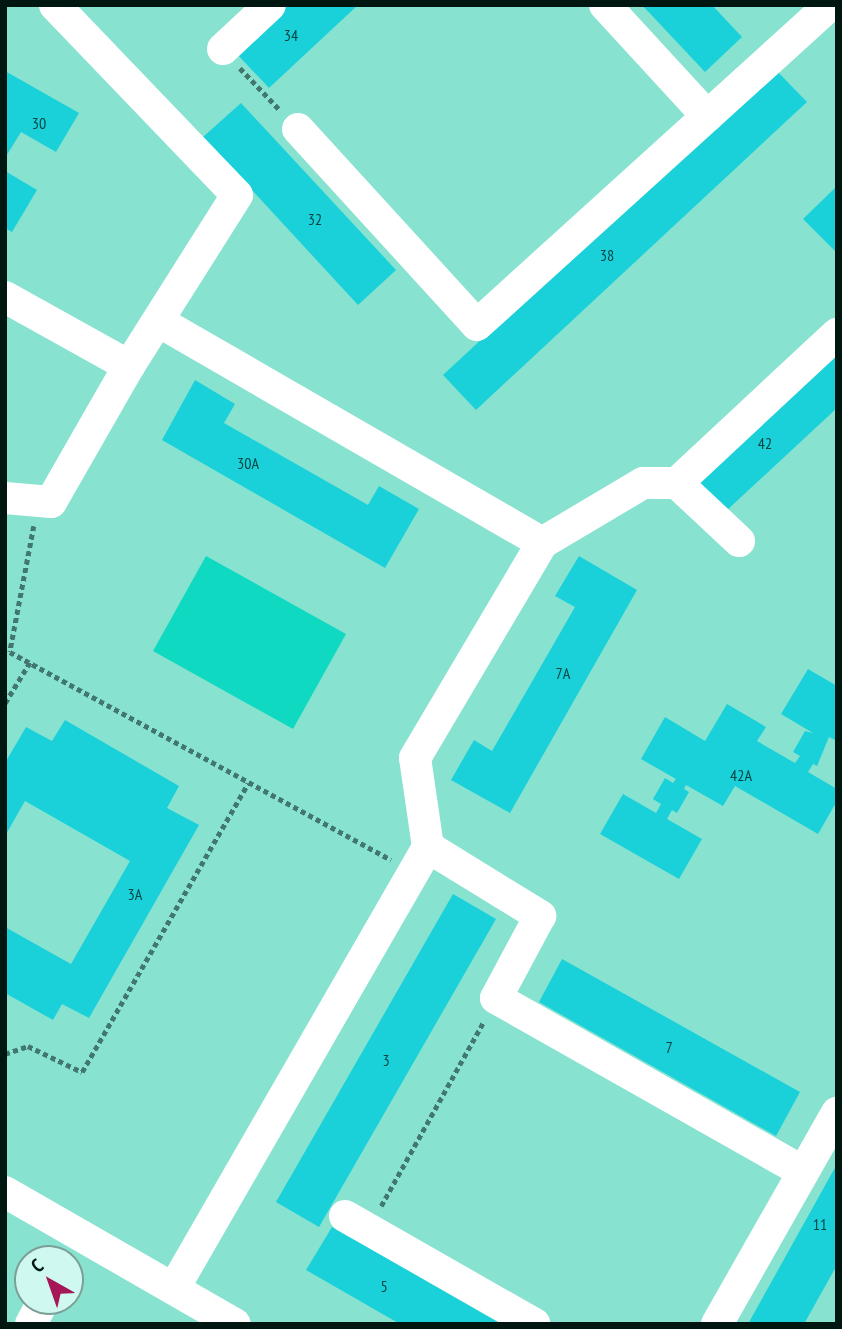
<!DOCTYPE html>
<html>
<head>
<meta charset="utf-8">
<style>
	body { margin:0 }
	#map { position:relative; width:842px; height:1329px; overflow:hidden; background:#88e2d0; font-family:"PT Sans Narrow",sans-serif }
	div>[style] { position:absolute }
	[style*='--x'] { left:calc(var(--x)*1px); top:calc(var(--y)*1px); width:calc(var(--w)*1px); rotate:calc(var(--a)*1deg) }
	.green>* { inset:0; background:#0fdac1 }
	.building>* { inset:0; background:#1ad1da }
	.path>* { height:4.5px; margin-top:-2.25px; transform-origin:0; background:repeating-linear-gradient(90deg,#41776c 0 5px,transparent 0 8.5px) }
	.minor>* { height:32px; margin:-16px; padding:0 16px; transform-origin:16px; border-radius:16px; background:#fff }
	span { translate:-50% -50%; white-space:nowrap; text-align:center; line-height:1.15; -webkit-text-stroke:7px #cff9f0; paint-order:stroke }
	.number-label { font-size:16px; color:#064543 }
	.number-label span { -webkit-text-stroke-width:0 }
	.frame { position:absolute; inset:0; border:7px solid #001611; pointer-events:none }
	.north { position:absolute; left:14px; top:1245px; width:70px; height:70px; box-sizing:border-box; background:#cff9f0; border:2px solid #7c9e97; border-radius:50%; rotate:320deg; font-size:19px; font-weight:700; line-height:28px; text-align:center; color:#001611 }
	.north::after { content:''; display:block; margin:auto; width:24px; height:32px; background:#a61758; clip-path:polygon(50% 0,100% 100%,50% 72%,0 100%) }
</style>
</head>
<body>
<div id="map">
	<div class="green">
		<div style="clip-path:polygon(206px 556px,346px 634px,293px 729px,153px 651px)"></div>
	</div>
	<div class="building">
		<div style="clip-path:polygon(288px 5px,358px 5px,269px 88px,236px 53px)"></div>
		<div style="clip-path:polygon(642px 5px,712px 5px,742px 37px,705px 72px)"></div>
		<div style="clip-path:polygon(774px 68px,807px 102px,476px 410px,443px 375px)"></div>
		<div style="clip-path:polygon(5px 71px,79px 113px,56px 152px,21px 132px,5px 158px)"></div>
		<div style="clip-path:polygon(241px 103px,396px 270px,358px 305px,203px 137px)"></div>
		<div style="clip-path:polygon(5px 171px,37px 190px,12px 232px,5px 228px)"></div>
		<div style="clip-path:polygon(837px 186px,837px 253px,803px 219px)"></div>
		<div style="clip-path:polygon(837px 345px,837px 408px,725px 512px,694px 479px)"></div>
		<div style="clip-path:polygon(195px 380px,235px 404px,224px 423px,368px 505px,379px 486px,419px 509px,385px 568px,162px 440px)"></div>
		<div style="clip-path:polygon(579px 556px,637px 590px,510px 813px,451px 780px,474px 740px,492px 751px,575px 607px,555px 596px)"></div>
		<div style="clip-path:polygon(808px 669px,837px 686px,837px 741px,829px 737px,817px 766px,813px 764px,808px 772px,837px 789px,837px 801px,818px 834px,735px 786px,723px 806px,686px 785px,684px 789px,689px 792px,677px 813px,672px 810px,667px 819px,702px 839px,679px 879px,600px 834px,623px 794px,656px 813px,661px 804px,653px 799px,665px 778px,673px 783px,676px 779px,641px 759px,665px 717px,705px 741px,727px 704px,766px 727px,757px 741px,795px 763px,800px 756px,793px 752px,805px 731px,813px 733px,781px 714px)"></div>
		<div style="clip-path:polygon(65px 720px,179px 786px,167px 808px,199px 825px,89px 1018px,62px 1004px,53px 1020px,5px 993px,5px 927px,71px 964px,130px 861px,25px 801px,5px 836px,5px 763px,26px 727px,52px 741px)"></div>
		<div style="clip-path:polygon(453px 894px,496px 919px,319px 1227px,276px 1202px)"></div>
		<div style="clip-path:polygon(562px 959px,800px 1092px,776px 1136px,539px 1002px)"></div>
		<div style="clip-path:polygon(837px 1164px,837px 1265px,804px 1324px,748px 1324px)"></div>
		<div style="clip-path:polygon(332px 1227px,357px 1241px,501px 1324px,400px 1324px,306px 1270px)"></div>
	</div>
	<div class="path">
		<div style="--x:240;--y:68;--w:58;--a:46.4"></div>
		<div style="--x:34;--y:526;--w:128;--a:100.8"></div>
		<div style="--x:10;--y:652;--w:434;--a:28.6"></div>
		<div style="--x:5;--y:703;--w:48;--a:-58.6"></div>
		<div style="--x:5;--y:1054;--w:24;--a:-19"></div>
		<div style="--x:28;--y:1046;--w:60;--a:25.7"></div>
		<div style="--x:82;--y:1072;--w:333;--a:-60.1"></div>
		<div style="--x:381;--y:1206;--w:212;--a:-60.9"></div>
	</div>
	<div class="minor">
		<div style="--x:605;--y:5;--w:151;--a:47.4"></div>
		<div style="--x:223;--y:49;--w:64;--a:-43.1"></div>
		<div style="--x:298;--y:129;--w:265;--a:47.6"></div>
		<div style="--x:477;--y:325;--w:476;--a:-42.2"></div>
		<div style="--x:5;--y:297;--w:142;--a:29.1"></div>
		<div style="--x:158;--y:321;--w:444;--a:30"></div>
		<div style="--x:677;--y:483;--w:85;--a:43.1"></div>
		<div style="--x:5;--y:498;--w:46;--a:5"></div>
		<div style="--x:51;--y:502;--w:157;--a:-60.2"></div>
		<div style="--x:129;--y:366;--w:202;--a:-57.7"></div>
		<div style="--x:237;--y:195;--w:263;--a:-133.8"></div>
		<div style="--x:428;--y:847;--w:132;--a:31.6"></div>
		<div style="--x:540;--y:916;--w:93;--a:118.2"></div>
		<div style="--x:496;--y:998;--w:353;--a:29.5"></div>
		<div style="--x:5;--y:1192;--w:265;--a:29.9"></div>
		<div style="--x:345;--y:1216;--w:218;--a:29.7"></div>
		<div style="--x:174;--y:1288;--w:509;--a:-60.06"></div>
		<div style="--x:428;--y:847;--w:90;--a:-98.3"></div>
		<div style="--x:415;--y:758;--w:250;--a:-59.4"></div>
		<div style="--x:542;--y:543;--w:117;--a:-30.7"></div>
		<div style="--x:643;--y:483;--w:34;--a:0"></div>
		<div style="--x:677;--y:483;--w:219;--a:-43"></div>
		<div style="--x:31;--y:1324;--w:26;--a:-62"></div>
		<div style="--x:717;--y:1324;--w:243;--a:-60.4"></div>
	</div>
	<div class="number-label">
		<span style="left:291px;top:35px">34</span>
		<span style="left:39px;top:123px">30</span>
		<span style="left:315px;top:219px">32</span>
		<span style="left:607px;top:255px">38</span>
		<span style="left:765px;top:443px">42</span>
		<span style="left:248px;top:463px">30А</span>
		<span style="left:563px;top:673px">7А</span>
		<span style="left:741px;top:775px">42А</span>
		<span style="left:135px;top:894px">3А</span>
		<span style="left:669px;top:1047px">7</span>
		<span style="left:386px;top:1060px">3</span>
		<span style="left:820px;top:1224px">11</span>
		<span style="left:384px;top:1286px">5</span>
	</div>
	<div class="frame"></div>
	<div class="north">С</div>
</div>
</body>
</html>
